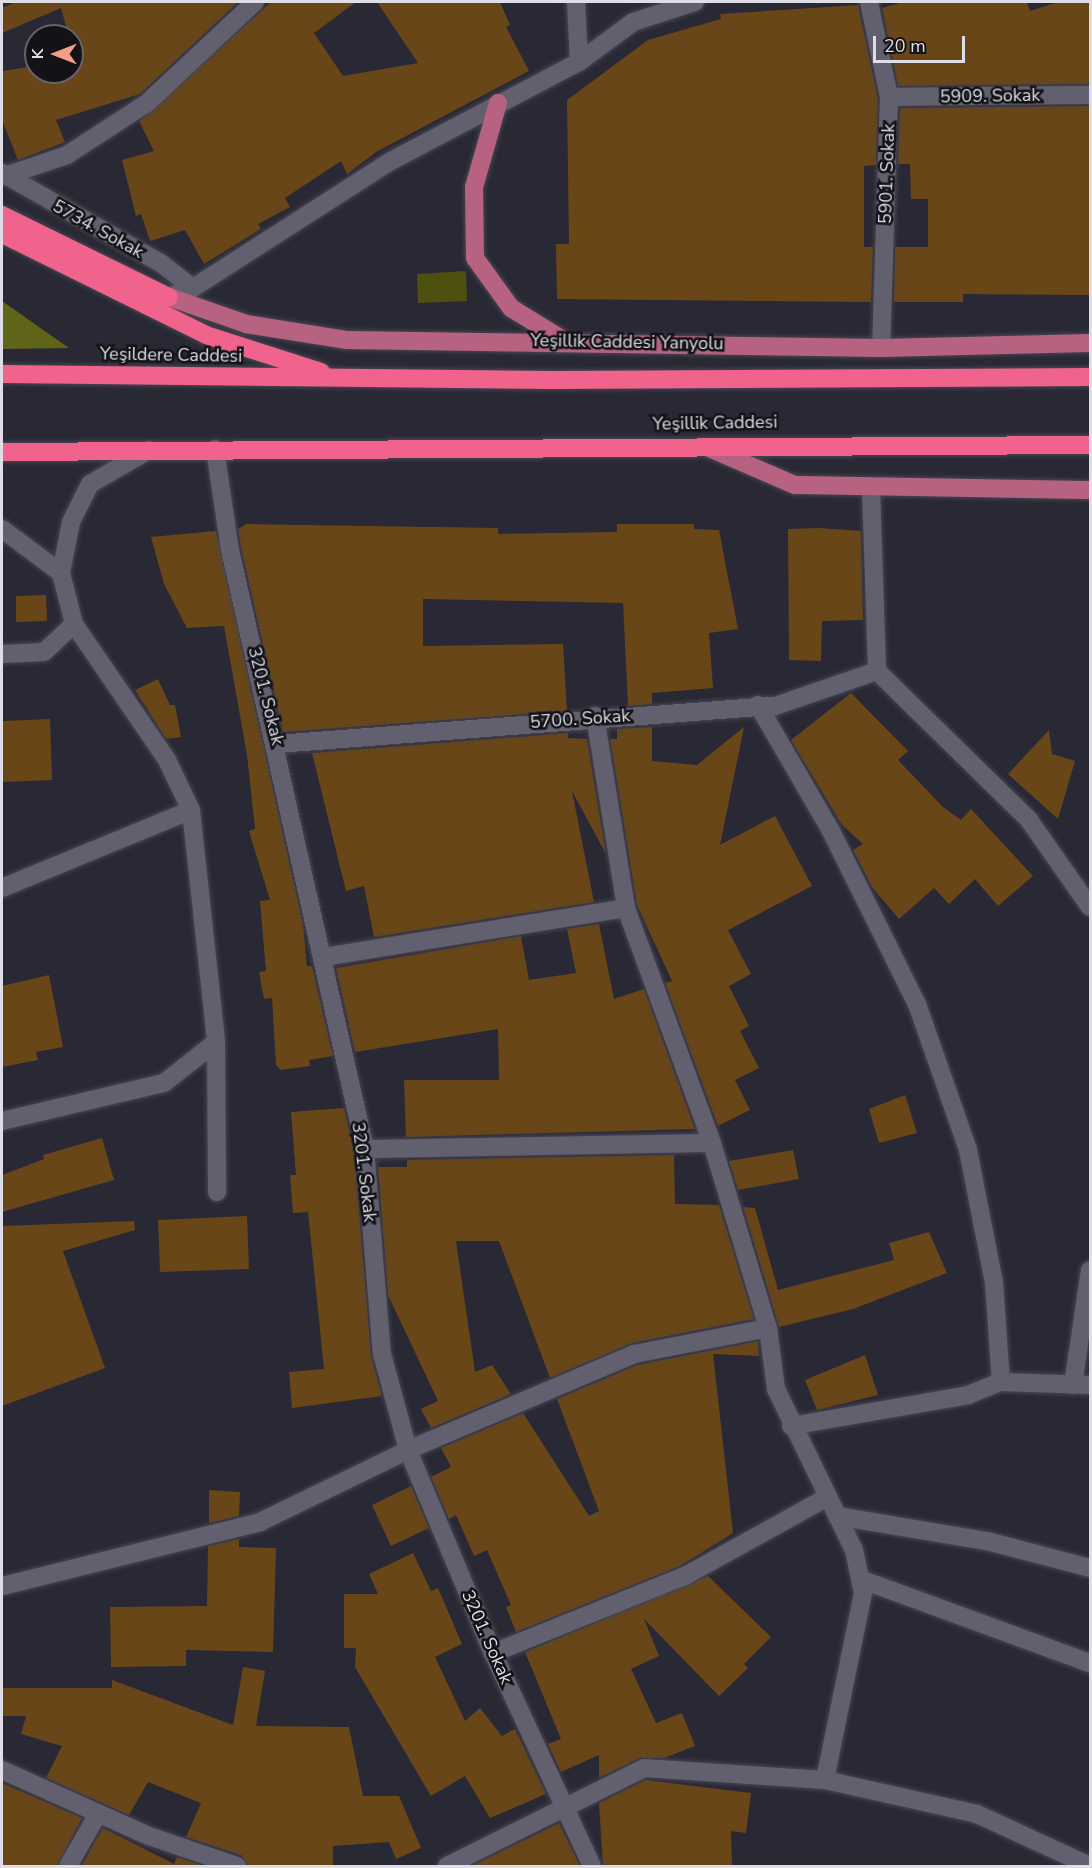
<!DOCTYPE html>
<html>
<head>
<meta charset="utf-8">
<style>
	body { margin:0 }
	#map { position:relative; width:1092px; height:1868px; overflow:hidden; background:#292835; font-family:"Nunito Sans",sans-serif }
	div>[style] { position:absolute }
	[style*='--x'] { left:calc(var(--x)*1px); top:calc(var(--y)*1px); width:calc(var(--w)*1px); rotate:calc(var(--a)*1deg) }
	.green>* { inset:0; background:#4d500f }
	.forest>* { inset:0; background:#606418 }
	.building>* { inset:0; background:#694618 }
	.roads { filter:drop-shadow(0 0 2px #474651) drop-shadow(0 0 2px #474651) }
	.minor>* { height:18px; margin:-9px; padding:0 9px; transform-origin:9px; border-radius:9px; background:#62606f }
	.major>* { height:18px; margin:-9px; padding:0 9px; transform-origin:9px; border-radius:9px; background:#b76280 }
	.highway>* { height:18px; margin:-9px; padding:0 9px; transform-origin:9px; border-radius:9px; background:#ef638c }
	span { translate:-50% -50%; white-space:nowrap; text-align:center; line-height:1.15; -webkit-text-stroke:5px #121217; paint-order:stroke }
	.street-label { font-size:18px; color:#dfdee7 }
	.frame { position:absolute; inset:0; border:3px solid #dfdee7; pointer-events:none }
	.north { position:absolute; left:24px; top:24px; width:60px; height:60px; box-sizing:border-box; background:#121217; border:2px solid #64646a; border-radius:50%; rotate:270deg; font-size:16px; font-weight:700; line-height:24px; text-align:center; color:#dfdee7 }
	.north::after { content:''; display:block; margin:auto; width:21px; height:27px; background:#f49e89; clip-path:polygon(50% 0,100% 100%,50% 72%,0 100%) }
	.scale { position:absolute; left:873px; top:36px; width:92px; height:27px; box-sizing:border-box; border:3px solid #dfdee7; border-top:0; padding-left:8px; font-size:18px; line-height:21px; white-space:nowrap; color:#dfdee7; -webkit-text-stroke:4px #121217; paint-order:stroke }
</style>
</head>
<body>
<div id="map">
	<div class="green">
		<div style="clip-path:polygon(466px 271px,467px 301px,418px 303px,417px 274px)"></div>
	</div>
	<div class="forest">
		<div style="clip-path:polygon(2px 301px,69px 348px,2px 349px)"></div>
	</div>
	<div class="building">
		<div style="clip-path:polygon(16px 2px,238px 2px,140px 94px,56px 120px,65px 142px,18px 160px,2px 120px,2px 71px,36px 66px,36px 72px,72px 72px,75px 60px,61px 8px,2px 33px,2px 8px)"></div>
		<div style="clip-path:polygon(271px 2px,356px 2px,314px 33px,343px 76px,418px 63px,377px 2px,500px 2px,510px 25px,506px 27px,529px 71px,376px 152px,347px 174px,341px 161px,285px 198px,290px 207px,258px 224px,261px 229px,204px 264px,185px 230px,150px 241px,141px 214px,136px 216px,122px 160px,154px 151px,139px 121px)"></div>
		<div style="clip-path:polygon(903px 2px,1027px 2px,1030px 11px,1058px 2px,1090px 2px,1090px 84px,898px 86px,882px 8px)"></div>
		<div style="clip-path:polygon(858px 5px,878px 98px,876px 165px,864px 166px,864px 247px,873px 247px,871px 302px,557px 299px,556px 244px,569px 244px,567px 100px,648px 40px,721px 19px,720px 14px)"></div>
		<div style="clip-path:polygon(1090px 106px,1090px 295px,963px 294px,963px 302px,894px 302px,895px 247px,928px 247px,928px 199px,911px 199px,910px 164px,898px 164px,900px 108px)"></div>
		<div style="clip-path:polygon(246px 524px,498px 528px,498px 534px,617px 532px,617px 524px,694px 524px,694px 529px,719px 530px,738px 629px,709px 633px,713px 688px,652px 693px,652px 704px,628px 706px,623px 603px,423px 599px,423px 646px,563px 644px,567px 711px,283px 732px,241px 548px,238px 529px)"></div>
		<div style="clip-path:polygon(819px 528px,861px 531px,863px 620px,822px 621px,821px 661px,789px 660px,788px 529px)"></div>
		<div style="clip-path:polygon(216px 531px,303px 924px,307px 966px,312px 966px,333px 1056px,309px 1060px,310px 1066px,281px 1070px,276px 1065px,272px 998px,264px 999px,259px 972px,266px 971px,260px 901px,270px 900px,249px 831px,255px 829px,247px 755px,224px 626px,187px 628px,164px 584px,151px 537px)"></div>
		<div style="clip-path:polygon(46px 595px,47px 621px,16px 622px,16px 596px)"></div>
		<div style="clip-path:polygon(158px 679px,170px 705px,175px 705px,181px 737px,166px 739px,135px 690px)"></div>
		<div style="clip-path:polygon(851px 693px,908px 751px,898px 760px,943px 807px,961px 820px,971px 809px,1033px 876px,998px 906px,975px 879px,949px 904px,934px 888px,899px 919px,872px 887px,853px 850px,863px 844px,842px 825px,791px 740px)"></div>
		<div style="clip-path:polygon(50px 719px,52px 780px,2px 782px,2px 721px)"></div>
		<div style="clip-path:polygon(652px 727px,652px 761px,697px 765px,744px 727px,720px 845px,775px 816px,812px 886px,728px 930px,751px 974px,729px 986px,749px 1026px,740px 1031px,759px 1068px,735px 1080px,750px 1110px,718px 1126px,665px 983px,672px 981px,637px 905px,610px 739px,617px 739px,617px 729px)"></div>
		<div style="clip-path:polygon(1049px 730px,1052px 754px,1075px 761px,1058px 819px,1008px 774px)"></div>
		<div style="clip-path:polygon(568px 733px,568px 738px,587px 739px,606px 854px,572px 791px,594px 902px,374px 937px,364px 886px,346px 891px,312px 753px)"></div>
		<div style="clip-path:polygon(599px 924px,614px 999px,644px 989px,695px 1129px,406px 1137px,404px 1080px,499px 1080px,498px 1029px,355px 1052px,336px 968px,521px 936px,529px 980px,576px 973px,567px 929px)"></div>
		<div style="clip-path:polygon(49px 975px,63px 1047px,36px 1052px,38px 1060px,2px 1067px,2px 986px)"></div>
		<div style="clip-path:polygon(905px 1095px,917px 1133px,879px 1143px,869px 1109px)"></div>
		<div style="clip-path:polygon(344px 1108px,354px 1151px,371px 1355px,382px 1396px,292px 1408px,289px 1372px,324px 1369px,308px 1212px,293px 1213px,290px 1175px,296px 1175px,291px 1112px)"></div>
		<div style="clip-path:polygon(102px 1138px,114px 1180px,2px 1212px,2px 1175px,44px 1159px,43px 1155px)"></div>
		<div style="clip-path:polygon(793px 1150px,799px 1179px,738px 1190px,729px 1161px)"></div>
		<div style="clip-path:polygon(674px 1155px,675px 1204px,719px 1205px,754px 1319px,632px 1343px,550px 1378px,499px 1241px,456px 1241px,475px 1372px,492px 1365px,511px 1394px,431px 1428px,421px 1409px,438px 1401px,388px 1295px,378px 1167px,407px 1167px,407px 1160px)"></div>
		<div style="clip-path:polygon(743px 1207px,755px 1208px,778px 1290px,894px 1260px,889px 1243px,929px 1232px,947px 1273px,853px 1309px,779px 1327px)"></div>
		<div style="clip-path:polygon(247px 1216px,249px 1269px,160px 1272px,158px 1220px)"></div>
		<div style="clip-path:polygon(134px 1221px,135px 1230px,63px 1251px,105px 1368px,2px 1406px,2px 1226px)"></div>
		<div style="clip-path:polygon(758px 1341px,759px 1356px,713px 1354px,733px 1533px,680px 1566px,516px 1632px,506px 1607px,511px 1605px,487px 1550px,474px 1556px,456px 1515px,449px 1519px,431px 1477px,451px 1467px,441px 1448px,523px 1413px,589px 1516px,599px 1511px,557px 1399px,637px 1365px)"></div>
		<div style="clip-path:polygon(865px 1355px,878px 1395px,817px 1410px,805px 1380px)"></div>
		<div style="clip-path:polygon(411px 1486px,429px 1528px,391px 1546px,372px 1505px)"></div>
		<div style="clip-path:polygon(209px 1490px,240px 1492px,239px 1516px,209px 1523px)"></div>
		<div style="clip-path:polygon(239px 1539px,239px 1547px,276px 1548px,273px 1652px,186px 1650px,186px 1666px,111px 1667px,110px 1607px,207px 1606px,208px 1546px)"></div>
		<div style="clip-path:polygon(413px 1553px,431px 1591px,438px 1588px,462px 1644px,435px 1657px,465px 1721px,480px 1708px,502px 1736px,515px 1729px,546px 1794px,490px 1818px,465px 1776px,431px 1796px,355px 1667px,356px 1648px,344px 1648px,344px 1594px,378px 1594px,369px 1574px)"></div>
		<div style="clip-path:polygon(708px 1576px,771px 1637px,744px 1664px,748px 1668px,719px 1696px,644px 1619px,659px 1656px,631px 1669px,656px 1723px,682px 1713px,695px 1746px,664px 1758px,640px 1758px,599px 1778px,599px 1755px,561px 1772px,548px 1744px,561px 1739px,525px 1652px)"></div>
		<div style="clip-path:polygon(243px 1667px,265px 1671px,256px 1726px,349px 1727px,363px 1796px,399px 1796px,421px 1848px,396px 1859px,389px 1842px,333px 1846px,333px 1866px,248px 1866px,241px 1855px,186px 1837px,201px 1803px,148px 1782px,129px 1815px,46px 1778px,62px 1746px,21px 1734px,26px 1716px,2px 1716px,2px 1688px,112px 1688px,112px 1680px,233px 1725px)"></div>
		<div style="clip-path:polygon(645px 1780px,751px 1793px,746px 1833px,731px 1831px,732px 1866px,603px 1866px,599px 1803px)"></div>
		<div style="clip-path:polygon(2px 1783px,82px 1818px,57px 1866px,2px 1866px)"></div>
		<div style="clip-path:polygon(559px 1823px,580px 1866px,471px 1866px)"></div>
		<div style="clip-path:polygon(103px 1828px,174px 1864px,177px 1857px,204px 1866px,81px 1866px)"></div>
	</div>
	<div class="roads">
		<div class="minor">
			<div style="--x:576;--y:2;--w:60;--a:87.1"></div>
			<div style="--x:869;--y:2;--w:97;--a:78.1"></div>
			<div style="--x:889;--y:97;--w:251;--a:91.8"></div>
			<div style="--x:889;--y:97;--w:201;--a:-0.6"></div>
			<div style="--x:2;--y:173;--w:184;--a:29.6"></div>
			<div style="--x:162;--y:264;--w:39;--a:38"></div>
			<div style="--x:5;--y:176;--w:65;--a:-18.7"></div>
			<div style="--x:67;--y:155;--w:95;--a:-33"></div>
			<div style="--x:147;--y:103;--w:148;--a:-43.1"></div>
			<div style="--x:169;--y:297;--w:26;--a:-21"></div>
			<div style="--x:193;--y:288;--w:235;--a:-32.7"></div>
			<div style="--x:391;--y:161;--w:212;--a:-27.8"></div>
			<div style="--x:579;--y:62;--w:67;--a:-36.5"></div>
			<div style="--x:633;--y:22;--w:65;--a:-17.9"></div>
			<div style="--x:215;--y:449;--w:102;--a:81.6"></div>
			<div style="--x:230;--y:550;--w:614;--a:77.3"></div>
			<div style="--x:365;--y:1149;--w:206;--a:85.3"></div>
			<div style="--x:382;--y:1354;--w:99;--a:74.8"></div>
			<div style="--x:408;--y:1450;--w:220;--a:67.3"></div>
			<div style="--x:493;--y:1653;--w:235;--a:65.1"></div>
			<div style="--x:149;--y:450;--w:68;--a:150"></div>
			<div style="--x:90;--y:484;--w:42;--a:116.6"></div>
			<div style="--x:71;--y:522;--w:52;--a:101.1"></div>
			<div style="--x:61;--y:573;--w:53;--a:75.7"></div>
			<div style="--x:74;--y:624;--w:165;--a:55.6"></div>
			<div style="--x:167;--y:760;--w:55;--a:64.4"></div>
			<div style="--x:191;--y:810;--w:233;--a:83.8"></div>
			<div style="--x:216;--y:1042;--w:150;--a:89.6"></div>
			<div style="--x:871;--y:488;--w:183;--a:88.1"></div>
			<div style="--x:877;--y:671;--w:213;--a:44.4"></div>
			<div style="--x:1029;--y:820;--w:106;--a:55"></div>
			<div style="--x:2;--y:529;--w:74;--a:36.7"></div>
			<div style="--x:2;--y:654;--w:42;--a:-2.7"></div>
			<div style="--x:44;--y:652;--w:41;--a:-43"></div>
			<div style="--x:758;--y:705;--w:146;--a:59.9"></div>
			<div style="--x:831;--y:831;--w:193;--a:63.6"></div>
			<div style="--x:917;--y:1004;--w:155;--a:70.7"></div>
			<div style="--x:968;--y:1150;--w:135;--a:78.9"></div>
			<div style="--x:994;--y:1282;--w:100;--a:86"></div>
			<div style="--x:595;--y:716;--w:194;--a:80.8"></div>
			<div style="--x:626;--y:908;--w:250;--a:69.9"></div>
			<div style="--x:712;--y:1143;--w:193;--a:73.2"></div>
			<div style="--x:768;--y:1328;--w:62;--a:82.5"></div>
			<div style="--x:776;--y:1389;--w:179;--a:64.2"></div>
			<div style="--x:854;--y:1550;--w:44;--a:78.2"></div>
			<div style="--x:863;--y:1593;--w:191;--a:101.5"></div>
			<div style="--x:277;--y:744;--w:499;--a:-4.4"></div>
			<div style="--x:775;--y:706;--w:108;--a:-18.9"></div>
			<div style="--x:2;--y:888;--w:204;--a:-22.4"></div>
			<div style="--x:324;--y:957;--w:306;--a:-9.2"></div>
			<div style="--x:2;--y:1121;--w:166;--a:-13.2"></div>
			<div style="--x:164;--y:1083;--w:66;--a:-38.3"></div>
			<div style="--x:365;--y:1149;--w:347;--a:-1"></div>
			<div style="--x:1073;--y:1385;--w:116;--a:-81.6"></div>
			<div style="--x:791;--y:1426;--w:180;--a:-9.9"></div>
			<div style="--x:968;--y:1395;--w:35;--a:-22"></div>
			<div style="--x:1001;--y:1382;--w:89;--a:1.9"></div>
			<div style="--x:837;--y:1516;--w:152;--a:9.5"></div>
			<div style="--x:987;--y:1541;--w:106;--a:14.7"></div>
			<div style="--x:860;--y:1579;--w:245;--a:20.1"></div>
			<div style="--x:2;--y:1586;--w:266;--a:-13.9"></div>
			<div style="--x:260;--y:1522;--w:165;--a:-25.9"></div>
			<div style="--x:408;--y:1450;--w:246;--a:-23"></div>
			<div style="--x:634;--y:1354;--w:136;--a:-11"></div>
			<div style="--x:493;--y:1653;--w:207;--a:-21.9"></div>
			<div style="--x:685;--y:1576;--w:161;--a:-29"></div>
			<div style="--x:2;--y:1770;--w:161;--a:24.2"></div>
			<div style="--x:149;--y:1836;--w:93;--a:18.8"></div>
			<div style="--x:68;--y:1866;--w:60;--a:-60"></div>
			<div style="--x:447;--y:1866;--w:220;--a:-26.4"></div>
			<div style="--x:644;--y:1768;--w:181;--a:3.8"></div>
			<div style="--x:825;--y:1780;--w:156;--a:12.6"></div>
			<div style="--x:977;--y:1814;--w:124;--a:24.7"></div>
		</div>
		<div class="major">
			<div style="--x:498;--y:103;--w:87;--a:105.9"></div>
			<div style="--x:474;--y:187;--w:71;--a:89.2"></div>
			<div style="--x:475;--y:258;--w:62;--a:54.2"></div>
			<div style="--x:511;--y:308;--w:61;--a:31.6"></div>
			<div style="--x:169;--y:297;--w:82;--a:19.3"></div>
			<div style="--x:246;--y:324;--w:101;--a:9.1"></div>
			<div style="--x:346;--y:340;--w:535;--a:0.86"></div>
			<div style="--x:881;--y:348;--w:209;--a:-1.4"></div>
			<div style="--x:707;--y:447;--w:96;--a:23.4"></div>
			<div style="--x:795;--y:485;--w:295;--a:1"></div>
		</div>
		<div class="highway">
			<div style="--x:2;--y:215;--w:186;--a:26.2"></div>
			<div style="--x:2;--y:234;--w:228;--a:26.3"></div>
			<div style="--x:206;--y:335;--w:121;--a:17.8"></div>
			<div style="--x:2;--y:374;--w:551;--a:0.62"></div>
			<div style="--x:553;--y:380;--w:537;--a:-0.32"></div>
			<div style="--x:2;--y:452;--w:1088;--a:-0.37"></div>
		</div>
	</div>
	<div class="street-label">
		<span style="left:990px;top:96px;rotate:-1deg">5909. Sokak</span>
		<span style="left:887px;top:174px;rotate:-88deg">5901. Sokak</span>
		<span style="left:98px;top:229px;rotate:29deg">5734. Sokak</span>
		<span style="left:627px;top:342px;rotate:1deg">Yeşillik Caddesi Yanyolu</span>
		<span style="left:171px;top:355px;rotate:1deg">Yeşildere Caddesi</span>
		<span style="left:715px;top:423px;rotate:-1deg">Yeşillik Caddesi</span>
		<span style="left:266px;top:696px;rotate:76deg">3201. Sokak</span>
		<span style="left:580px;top:719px;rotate:-4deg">5700. Sokak</span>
		<span style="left:364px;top:1172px;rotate:83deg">3201. Sokak</span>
		<span style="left:487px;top:1637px;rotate:66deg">3201. Sokak</span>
	</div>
	<div class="frame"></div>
	<div class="north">K</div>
	<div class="scale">20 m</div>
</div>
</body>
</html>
